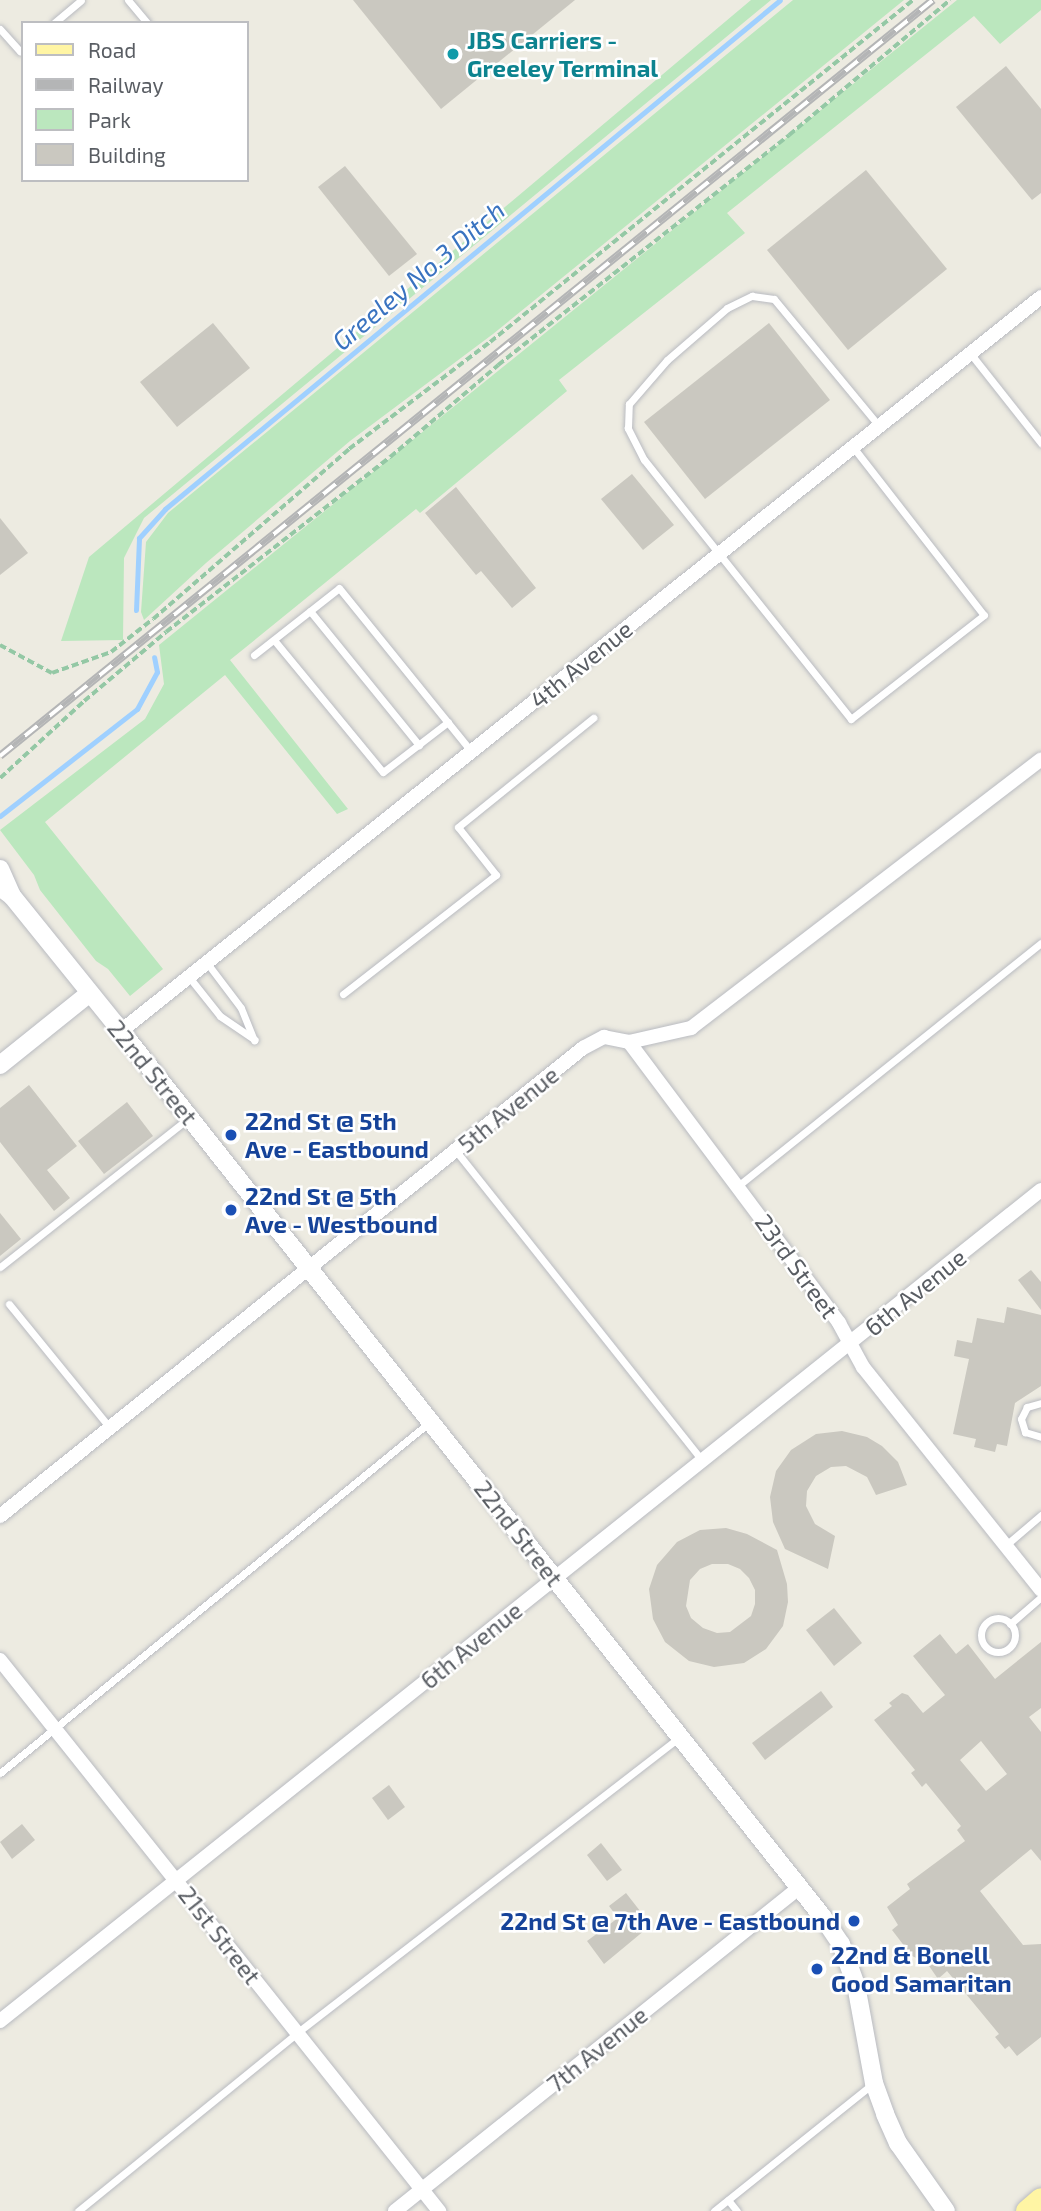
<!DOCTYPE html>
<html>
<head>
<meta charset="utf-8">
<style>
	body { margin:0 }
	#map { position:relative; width:1041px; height:2211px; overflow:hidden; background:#edebe1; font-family:"Exo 2",sans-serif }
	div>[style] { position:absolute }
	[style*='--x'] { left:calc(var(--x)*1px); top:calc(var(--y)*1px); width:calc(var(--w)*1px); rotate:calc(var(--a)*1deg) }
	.green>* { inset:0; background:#bbe7be }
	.stream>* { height:5px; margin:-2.5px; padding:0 2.5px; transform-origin:2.5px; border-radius:2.5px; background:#9fd0ff }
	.building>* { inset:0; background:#cac8c0 }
	.path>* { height:3.5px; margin-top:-1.75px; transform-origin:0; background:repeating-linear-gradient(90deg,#94c8a5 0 7px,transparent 0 10.5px) }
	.roads { filter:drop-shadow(0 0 2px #b9bbc1) drop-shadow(0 0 2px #b9bbc1) }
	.service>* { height:7px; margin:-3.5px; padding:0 3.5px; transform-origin:3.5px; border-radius:3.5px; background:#fff }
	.service>.ring { margin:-3.5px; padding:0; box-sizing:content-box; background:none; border:7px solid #fff; border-radius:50% }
	.minor>* { height:14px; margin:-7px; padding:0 7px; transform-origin:7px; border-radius:7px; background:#fff }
	.tertiary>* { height:18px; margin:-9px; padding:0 9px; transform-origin:9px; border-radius:9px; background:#fff }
	.primary>* { height:23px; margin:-11.5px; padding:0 11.5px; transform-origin:11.5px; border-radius:11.5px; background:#fff5a4 }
	.rail>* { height:8px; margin-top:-4px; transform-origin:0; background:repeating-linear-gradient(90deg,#fff 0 16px,#b4b5b6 0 32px); box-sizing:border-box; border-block:2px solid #b4b5b6 }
	.dots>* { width:19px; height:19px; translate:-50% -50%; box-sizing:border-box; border:4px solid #fff; border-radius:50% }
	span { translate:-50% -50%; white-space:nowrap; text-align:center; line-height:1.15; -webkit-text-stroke:5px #fff; paint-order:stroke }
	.culture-label { font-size:24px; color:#0d838f; font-weight:700 }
	.left { translate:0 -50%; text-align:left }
	.street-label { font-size:24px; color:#595d63 }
	.transit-label { font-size:24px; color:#164399; font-weight:700 }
	.right { translate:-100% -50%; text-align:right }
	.water-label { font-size:26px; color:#3973c0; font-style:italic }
	.legend { position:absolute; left:21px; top:21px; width:228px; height:161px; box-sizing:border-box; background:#fff; border:2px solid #bdbec1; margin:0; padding:9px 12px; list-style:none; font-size:21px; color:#595d63 }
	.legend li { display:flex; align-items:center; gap:14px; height:35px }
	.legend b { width:35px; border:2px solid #bdbec1 }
</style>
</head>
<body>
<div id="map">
	<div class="green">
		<div style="clip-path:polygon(751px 0,771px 0,144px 518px,124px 558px,123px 640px,61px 641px,89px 557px)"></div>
		<div style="clip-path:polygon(793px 0,904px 0,493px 334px,350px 441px,206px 563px,144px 620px,141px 612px,146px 542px,168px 513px)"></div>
		<div style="clip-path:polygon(957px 0,1041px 0,1041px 10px,1000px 44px,974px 16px,727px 213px,745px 233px,559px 380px,567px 391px,420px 513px,416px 509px,230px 660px,348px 809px,337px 814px,225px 675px,45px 822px,163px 969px,130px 996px,108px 969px,96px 961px,40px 890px,34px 875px,0 830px,145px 719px,164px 684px,159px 645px)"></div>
	</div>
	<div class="stream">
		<div style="--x:136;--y:610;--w:72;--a:-87.6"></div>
		<div style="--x:139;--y:538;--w:39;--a:-48"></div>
		<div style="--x:165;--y:509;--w:798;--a:-39.61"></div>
		<div style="--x:0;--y:816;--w:174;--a:-38"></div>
		<div style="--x:137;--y:709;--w:42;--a:-61.6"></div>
		<div style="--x:157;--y:672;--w:15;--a:-101"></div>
	</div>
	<div class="building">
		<div style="clip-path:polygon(353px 0,575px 0,441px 109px)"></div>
		<div style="clip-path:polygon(1006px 66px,1041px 109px,1041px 193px,1032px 200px,956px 107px)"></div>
		<div style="clip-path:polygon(345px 166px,417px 254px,389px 276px,318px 187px)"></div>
		<div style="clip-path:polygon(866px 170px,947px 269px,848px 350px,767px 250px)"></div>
		<div style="clip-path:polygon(213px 323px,250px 368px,177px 427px,140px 382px)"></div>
		<div style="clip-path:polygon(769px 323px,830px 400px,705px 499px,644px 422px)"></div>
		<div style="clip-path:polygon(632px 474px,674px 525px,643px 550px,601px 499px)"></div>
		<div style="clip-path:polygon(456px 487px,536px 588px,512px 608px,481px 571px,476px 575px,425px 513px)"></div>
		<div style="clip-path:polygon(0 518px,28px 553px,0 575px)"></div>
		<div style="clip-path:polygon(29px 1085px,77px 1146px,47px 1170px,70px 1198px,54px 1211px,0 1142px,0 1108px)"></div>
		<div style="clip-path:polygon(127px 1102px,153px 1136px,104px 1174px,78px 1141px)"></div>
		<div style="clip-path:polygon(0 1213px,21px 1239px,0 1256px)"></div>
		<div style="clip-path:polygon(1031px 1270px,1041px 1282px,1041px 1310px,1018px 1280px)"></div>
		<div style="clip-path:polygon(1007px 1307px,1041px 1315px,1041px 1386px,1015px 1403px,1007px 1446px,997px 1444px,995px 1452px,974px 1447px,976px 1439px,953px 1434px,969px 1359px,954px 1356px,957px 1340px,972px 1343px,977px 1318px,1004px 1323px)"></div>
		<div style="clip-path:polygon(842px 1431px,867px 1437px,882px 1446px,898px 1462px,907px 1485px,876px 1495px,867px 1477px,846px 1466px,831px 1467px,816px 1476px,807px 1491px,806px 1506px,815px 1524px,835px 1536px,828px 1569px,785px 1549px,773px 1522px,770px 1497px,776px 1471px,791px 1450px,816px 1434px)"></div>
		<div style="clip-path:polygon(evenodd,726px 1528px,747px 1534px,777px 1550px,787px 1584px,788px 1602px,783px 1626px,766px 1649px,744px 1663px,714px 1667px,689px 1661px,665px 1642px,653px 1619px,649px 1589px,657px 1565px,677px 1542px,700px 1530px,726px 1528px,712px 1564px,728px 1564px,740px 1569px,749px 1578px,755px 1590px,755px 1604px,751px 1616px,730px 1632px,717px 1633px,703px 1628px,691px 1618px,686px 1606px,690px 1580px,700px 1569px,712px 1564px)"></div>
		<div style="clip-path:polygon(834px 1608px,862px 1643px,834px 1666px,806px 1630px)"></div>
		<div style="clip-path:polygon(evenodd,940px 1634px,956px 1654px,968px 1644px,995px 1679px,1041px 1642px,1041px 1708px,1029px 1717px,1041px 1732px,1041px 1861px,1031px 1849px,980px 1891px,1023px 1945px,1041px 1944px,1041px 2037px,1017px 2056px,1009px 2046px,1005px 2049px,995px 2037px,999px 2034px,947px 1971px,938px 1979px,927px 1963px,912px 1956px,892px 1930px,898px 1925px,887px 1907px,910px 1889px,907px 1884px,965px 1841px,957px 1830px,961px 1826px,926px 1783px,922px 1787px,911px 1773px,915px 1770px,874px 1720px,892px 1706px,889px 1703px,902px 1693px,908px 1695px,923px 1713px,945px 1695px,913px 1656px,940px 1634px,981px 1741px,1007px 1774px,986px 1791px,960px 1760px,981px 1741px)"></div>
		<div style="clip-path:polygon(821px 1691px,833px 1707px,765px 1760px,752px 1743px)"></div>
		<div style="clip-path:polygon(389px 1785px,405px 1807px,388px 1820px,372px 1798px)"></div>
		<div style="clip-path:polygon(22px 1824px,35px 1840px,12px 1859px,0 1842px)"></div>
		<div style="clip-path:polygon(601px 1843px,622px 1870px,607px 1881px,587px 1855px)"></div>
		<div style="clip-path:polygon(626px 1893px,651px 1925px,604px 1964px,587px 1941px,618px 1918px,609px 1906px)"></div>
	</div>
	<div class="path">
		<div style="--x:0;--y:645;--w:59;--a:28.3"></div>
		<div style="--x:52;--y:673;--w:63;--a:-19.6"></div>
		<div style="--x:111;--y:652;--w:53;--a:-38.2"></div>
		<div style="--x:153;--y:619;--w:259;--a:-40.9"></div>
		<div style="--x:349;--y:449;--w:177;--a:-37.2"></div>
		<div style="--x:490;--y:342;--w:544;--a:-38.96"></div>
		<div style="--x:0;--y:778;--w:114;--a:-42.5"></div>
		<div style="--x:84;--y:701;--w:107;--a:-40.1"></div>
		<div style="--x:166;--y:632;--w:284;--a:-38"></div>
		<div style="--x:390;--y:457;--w:142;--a:-40.4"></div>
		<div style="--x:498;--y:365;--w:371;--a:-38.3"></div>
		<div style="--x:789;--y:135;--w:210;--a:-40"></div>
	</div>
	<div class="roads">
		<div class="service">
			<div style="--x:128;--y:0;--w:30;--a:50"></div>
			<div style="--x:54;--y:23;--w:35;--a:-40"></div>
			<div style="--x:0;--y:29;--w:30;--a:48"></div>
			<div style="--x:20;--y:51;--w:4;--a:-34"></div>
			<div style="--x:970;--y:353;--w:115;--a:51.7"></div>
			<div style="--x:853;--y:447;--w:213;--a:52.1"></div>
			<div style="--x:984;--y:615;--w:169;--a:142"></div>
			<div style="--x:851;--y:719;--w:332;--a:-128.6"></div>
			<div style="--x:644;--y:460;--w:36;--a:-117"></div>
			<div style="--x:628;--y:428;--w:24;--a:-88"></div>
			<div style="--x:629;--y:404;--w:58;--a:-49.2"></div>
			<div style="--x:667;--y:360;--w:79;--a:-40.9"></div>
			<div style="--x:727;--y:308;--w:28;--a:-26"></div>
			<div style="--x:752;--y:296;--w:22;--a:8"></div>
			<div style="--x:774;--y:299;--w:165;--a:50.4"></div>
			<div style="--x:310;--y:611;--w:173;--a:50.9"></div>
			<div style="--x:274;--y:640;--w:171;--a:50.5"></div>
			<div style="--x:383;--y:772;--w:82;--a:-37.6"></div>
			<div style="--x:254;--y:655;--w:108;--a:-38.2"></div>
			<div style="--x:339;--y:588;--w:210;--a:51"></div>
			<div style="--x:207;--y:963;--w:56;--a:52.9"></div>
			<div style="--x:241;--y:1008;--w:35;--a:68"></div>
			<div style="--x:189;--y:977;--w:50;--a:51.5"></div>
			<div style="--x:220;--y:1016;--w:42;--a:34.4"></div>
			<div style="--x:343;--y:994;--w:194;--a:-37.9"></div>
			<div style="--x:496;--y:875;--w:61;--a:-128.4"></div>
			<div style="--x:458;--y:827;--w:174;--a:-38.9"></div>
			<div style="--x:456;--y:1151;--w:395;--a:51.5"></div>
			<div style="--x:739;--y:1185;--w:387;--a:-38.7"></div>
			<div style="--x:0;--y:1267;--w:241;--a:-38.3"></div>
			<div style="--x:9;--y:1304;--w:160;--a:50.8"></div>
			<div style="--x:1041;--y:1403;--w:15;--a:164"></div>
			<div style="--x:1027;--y:1407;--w:13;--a:117"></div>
			<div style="--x:1021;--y:1419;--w:14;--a:73"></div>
			<div style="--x:1025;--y:1432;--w:17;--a:17"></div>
			<div style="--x:1006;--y:1545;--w:46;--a:-40.6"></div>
			<div class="ring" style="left:981px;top:1618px;width:27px;height:27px"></div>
			<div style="--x:1010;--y:1624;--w:41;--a:-41.1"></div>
			<div style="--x:0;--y:1773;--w:556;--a:-39.24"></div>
			<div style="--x:728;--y:2200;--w:14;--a:51"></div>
			<div style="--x:78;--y:2211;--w:284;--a:-39.1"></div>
			<div style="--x:298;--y:2032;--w:483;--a:-37.7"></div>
			<div style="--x:714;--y:2211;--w:205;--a:-38.7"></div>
		</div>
		<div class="minor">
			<div style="--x:121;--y:1031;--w:1177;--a:-38.58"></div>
			<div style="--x:629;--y:1042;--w:351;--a:53.2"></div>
			<div style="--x:839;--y:1323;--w:50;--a:61.4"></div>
			<div style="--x:863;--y:1367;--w:285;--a:51.4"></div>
			<div style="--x:0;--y:1516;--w:748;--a:-38.76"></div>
			<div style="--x:583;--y:1048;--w:24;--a:-28"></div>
			<div style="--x:604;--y:1037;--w:25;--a:11"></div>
			<div style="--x:629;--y:1042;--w:64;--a:-12.7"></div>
			<div style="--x:691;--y:1028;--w:441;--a:-37.5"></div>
			<div style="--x:0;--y:1660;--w:705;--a:51.45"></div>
			<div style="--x:0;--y:2021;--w:1332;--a:-38.6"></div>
			<div style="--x:395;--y:2211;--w:519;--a:-38.66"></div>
		</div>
		<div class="tertiary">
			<div style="--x:0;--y:869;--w:30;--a:66"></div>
			<div style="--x:0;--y:887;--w:15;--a:37"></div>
			<div style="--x:12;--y:896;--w:174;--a:51.1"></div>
			<div style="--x:121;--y:1031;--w:1129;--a:51.62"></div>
			<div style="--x:822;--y:1916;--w:34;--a:56"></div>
			<div style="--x:841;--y:1944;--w:44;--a:69.9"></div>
			<div style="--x:856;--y:1985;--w:100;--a:79.6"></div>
			<div style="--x:874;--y:2083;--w:33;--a:70"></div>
			<div style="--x:885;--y:2114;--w:32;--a:66"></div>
			<div style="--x:898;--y:2143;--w:83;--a:54.8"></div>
			<div style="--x:0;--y:1065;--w:115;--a:-38.7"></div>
		</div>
		<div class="primary">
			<div style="--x:1027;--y:2211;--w:18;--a:-41"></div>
		</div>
	</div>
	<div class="rail">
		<div style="--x:0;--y:756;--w:1201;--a:-39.02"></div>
	</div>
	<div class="dots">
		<div style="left:453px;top:54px;background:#0f9aa8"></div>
		<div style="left:231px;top:1135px;background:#1a4fb4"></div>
		<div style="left:231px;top:1210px;background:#1a4fb4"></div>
		<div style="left:854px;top:1921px;background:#1a4fb4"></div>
		<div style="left:817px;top:1969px;background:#1a4fb4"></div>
	</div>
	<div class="culture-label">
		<span class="left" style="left:467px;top:54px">JBS Carriers -<br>Greeley Terminal</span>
	</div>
	<div class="street-label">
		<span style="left:581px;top:664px;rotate:-39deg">4th Avenue</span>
		<span style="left:153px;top:1072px;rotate:51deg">22nd Street</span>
		<span style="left:508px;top:1109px;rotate:-39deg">5th Avenue</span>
		<span style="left:797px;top:1266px;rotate:54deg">23rd Street</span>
		<span style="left:915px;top:1292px;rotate:-39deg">6th Avenue</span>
		<span style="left:519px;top:1533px;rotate:52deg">22nd Street</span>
		<span style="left:471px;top:1645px;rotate:-39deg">6th Avenue</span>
		<span style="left:220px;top:1935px;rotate:52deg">21st Street</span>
		<span style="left:597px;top:2049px;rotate:-39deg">7th Avenue</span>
	</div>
	<div class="transit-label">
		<span class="left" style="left:245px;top:1135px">22nd St @ 5th<br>Ave - Eastbound</span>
		<span class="left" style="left:245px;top:1210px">22nd St @ 5th<br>Ave - Westbound</span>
		<span class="right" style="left:840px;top:1921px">22nd St @ 7th Ave - Eastbound</span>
		<span class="left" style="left:831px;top:1969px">22nd &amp; Bonell<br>Good Samaritan</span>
	</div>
	<div class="water-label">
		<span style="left:418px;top:275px;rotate:-40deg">Greeley No.3 Ditch</span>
	</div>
	<ul class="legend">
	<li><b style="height:9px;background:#fff5a4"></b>Road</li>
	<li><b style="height:9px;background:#b4b5b6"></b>Railway</li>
	<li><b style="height:19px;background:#bbe7be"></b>Park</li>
	<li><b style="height:19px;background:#cac8c0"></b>Building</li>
	</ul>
</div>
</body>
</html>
